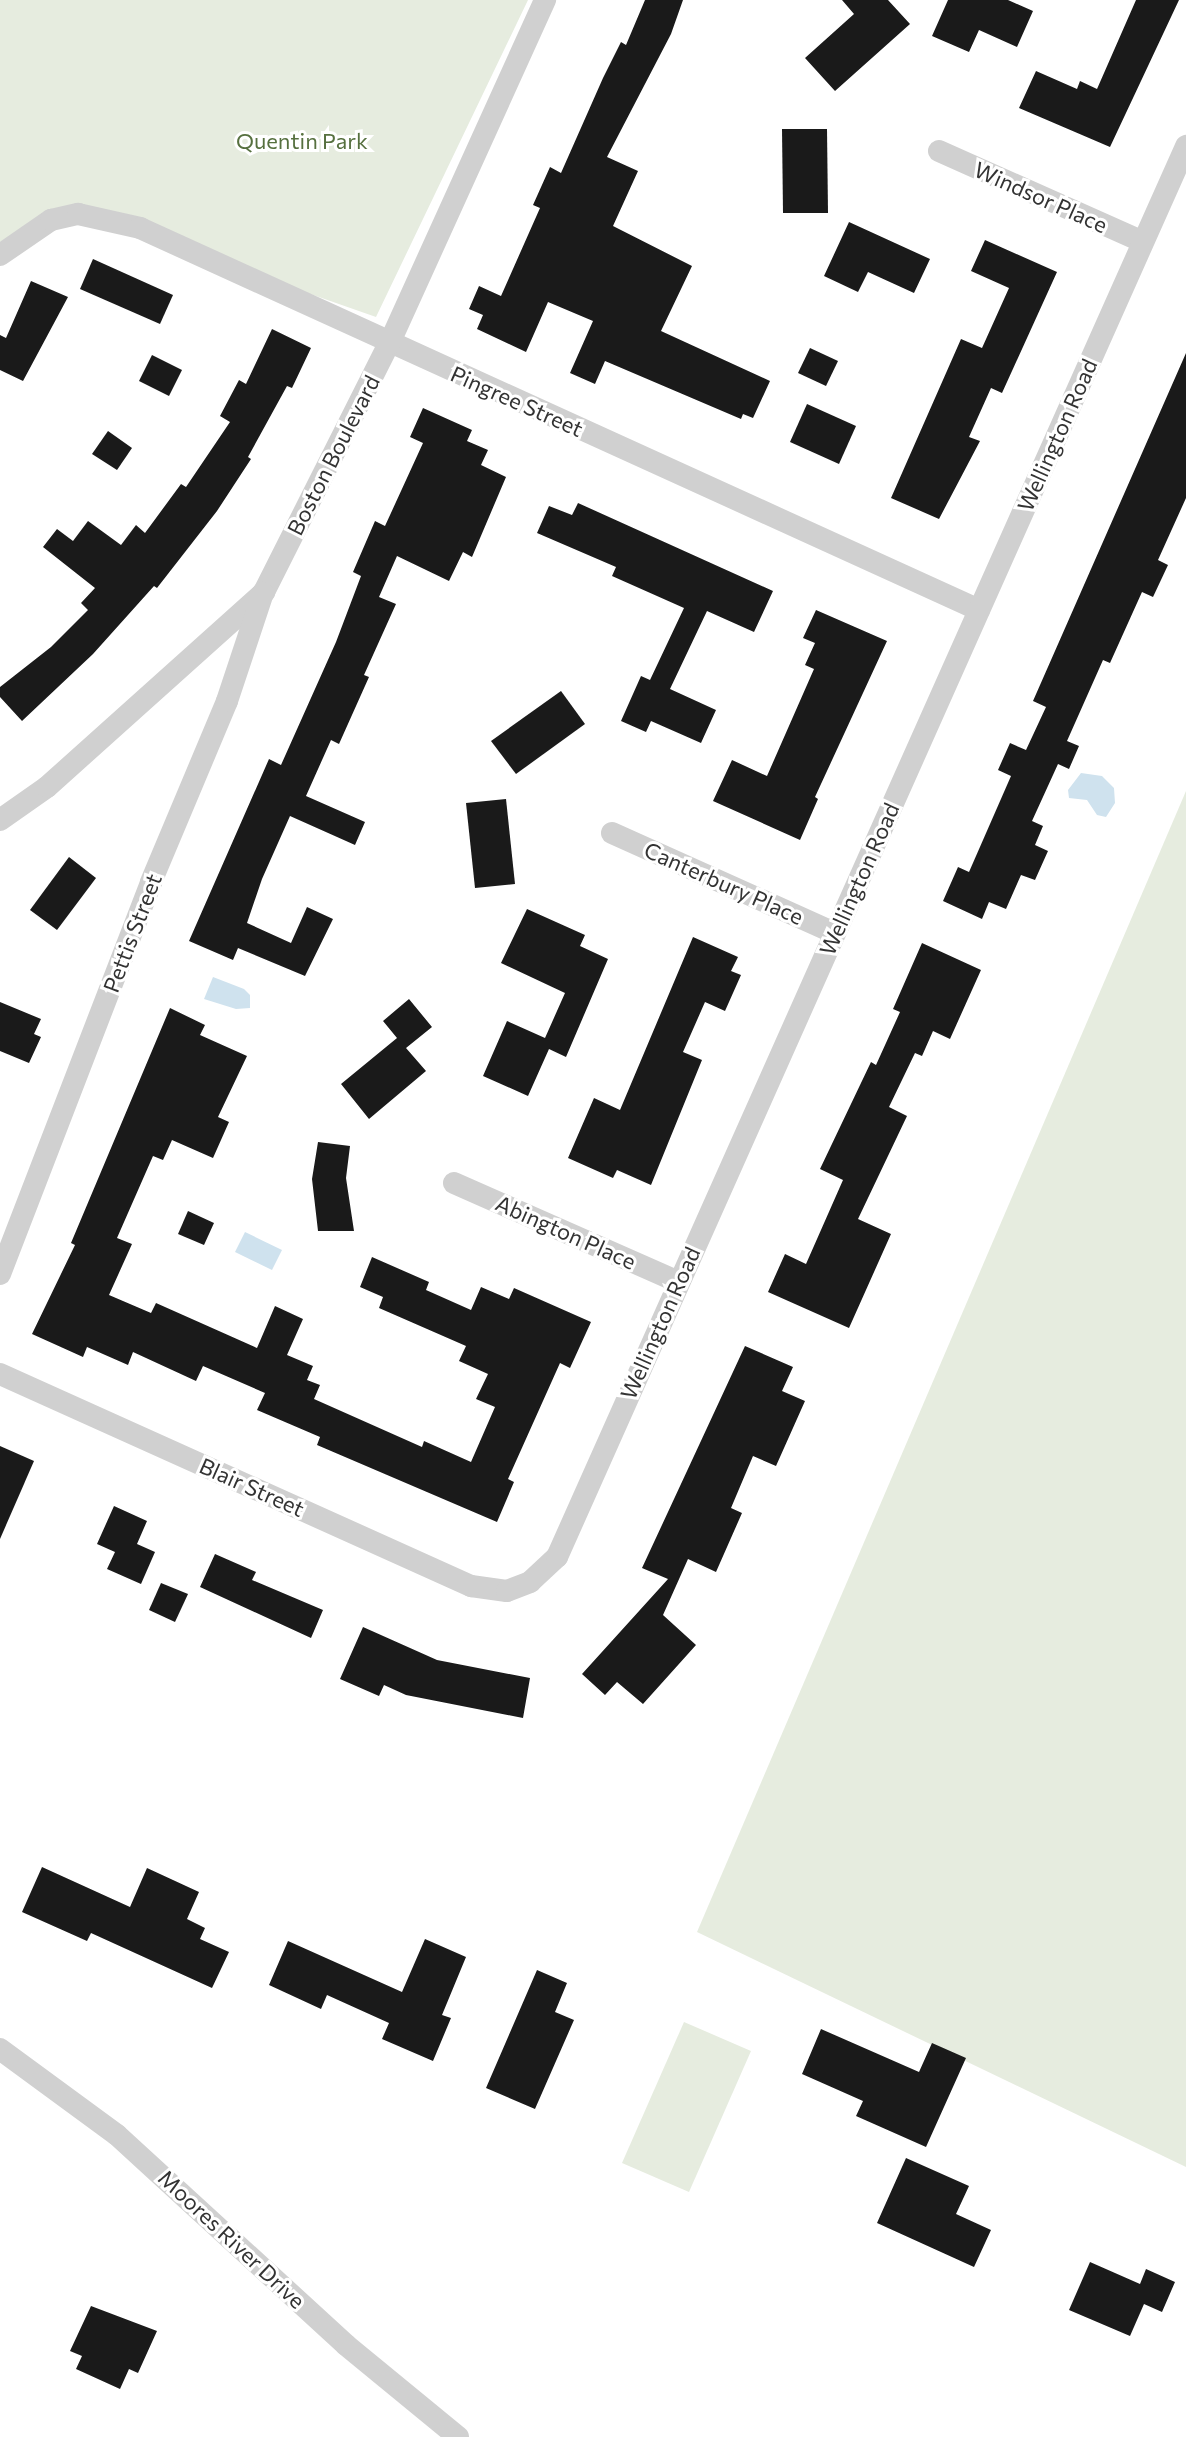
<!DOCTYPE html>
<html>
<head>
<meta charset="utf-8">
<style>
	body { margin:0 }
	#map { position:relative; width:1186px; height:2437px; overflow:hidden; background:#fff; font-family:Commissioner,sans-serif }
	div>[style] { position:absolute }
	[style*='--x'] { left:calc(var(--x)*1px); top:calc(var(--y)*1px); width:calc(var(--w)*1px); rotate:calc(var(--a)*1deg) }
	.green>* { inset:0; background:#e6ecdf }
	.water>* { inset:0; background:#cfe2ee }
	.building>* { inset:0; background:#1a1a1a }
	.street>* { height:22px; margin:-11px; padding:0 11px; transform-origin:11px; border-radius:11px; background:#d0d0d0 }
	span { translate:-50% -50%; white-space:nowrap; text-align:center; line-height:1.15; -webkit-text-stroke:6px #fff; paint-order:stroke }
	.park-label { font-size:22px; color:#56703f }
	.street-label { font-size:22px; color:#333 }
</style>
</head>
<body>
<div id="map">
	<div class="green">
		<div style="clip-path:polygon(0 0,528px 0,376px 317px,136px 233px,50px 214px,0 242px)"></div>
		<div style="clip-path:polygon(1186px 791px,1186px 2167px,697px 1932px)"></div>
		<div style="clip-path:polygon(684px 2022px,751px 2051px,689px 2192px,622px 2163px)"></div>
	</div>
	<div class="water">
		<div style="clip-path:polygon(1081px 773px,1102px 776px,1114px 788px,1115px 803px,1106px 817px,1097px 815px,1087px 800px,1069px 798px,1068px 790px)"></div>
		<div style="clip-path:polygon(213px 977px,244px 989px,250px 995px,250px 1008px,236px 1009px,204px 999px)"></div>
		<div style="clip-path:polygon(245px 1232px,282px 1250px,272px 1270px,235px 1252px)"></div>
	</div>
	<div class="building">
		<div style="clip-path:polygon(645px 0,683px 0,671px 34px,607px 157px,638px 171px,613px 226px,692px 266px,661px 331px,770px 381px,753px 418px,743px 414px,741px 419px,605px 361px,595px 384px,570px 373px,593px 321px,548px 302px,526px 352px,477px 329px,483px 315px,469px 309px,479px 286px,501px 296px,540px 208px,533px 205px,550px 167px,561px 173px,603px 78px,621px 42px,626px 45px)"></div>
		<div style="clip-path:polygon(842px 0,888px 0,910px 24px,835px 91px,805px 58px,854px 14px)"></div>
		<div style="clip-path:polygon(948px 0,1008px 0,1033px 11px,1017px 47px,979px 30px,969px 52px,932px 36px)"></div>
		<div style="clip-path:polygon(1136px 0,1179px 0,1110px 147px,1019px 108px,1036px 71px,1077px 89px,1080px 81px,1097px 89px)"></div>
		<div style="clip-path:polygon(782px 129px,827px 129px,828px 213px,783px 213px)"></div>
		<div style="clip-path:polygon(849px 222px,930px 259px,914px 293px,868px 272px,858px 292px,824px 276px)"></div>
		<div style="clip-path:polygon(985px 240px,1057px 272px,1002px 393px,991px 388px,969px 437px,980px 441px,939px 519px,891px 498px,961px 339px,982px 348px,1009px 288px,971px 271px)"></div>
		<div style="clip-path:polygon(93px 259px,173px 295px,160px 324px,80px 289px)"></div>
		<div style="clip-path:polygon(31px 281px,68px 297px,23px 381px,0 370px,0 335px,6px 338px)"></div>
		<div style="clip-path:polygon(272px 329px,311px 348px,292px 388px,287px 386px,248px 457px,251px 459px,217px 511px,157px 588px,154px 586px,93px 654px,22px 721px,0 697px,0 687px,51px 647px,88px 610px,81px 603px,95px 588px,43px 547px,57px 529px,73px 541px,88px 521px,121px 545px,136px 525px,145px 533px,181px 484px,186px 487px,230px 422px,220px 416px,239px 380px,246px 384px)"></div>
		<div style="clip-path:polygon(810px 348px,838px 361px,826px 386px,798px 373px)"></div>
		<div style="clip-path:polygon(1186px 353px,1186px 498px,1158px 560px,1168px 565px,1153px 597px,1142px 592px,1110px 663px,1103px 660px,1067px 741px,1079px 746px,1069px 769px,1058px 764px,1032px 821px,1043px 826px,1035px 845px,1048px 851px,1035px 880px,1021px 875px,1006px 909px,989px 902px,982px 919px,943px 901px,958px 867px,969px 872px,1011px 776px,998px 770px,1010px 743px,1026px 750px,1046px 707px,1033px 701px)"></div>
		<div style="clip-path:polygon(152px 355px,182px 370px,169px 396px,139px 381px)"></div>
		<div style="clip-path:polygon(807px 404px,856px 426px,839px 464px,790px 442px)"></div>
		<div style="clip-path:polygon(423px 408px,472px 430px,467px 441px,488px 450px,481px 465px,506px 477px,472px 557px,463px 552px,449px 581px,397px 556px,379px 597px,396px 604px,364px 675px,369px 677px,339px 744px,331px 740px,306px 796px,365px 822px,355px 845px,290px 816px,262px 879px,247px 923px,291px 943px,307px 907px,333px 919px,305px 976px,238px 948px,233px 960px,189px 941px,269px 759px,281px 765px,336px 642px,361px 576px,353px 572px,375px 521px,385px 526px,423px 443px,410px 437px)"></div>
		<div style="clip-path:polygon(108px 431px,132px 448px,117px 470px,92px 454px)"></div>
		<div style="clip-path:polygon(578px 503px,773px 591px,754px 632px,707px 611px,670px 689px,716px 710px,701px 743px,651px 721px,646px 732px,621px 721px,641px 676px,650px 680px,684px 608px,612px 576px,616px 567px,537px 533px,549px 506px,572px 515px)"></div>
		<div style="clip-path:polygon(816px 610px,887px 641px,815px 797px,818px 799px,800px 840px,713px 801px,732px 760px,767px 776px,814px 669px,805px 665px,815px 643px,803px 638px)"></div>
		<div style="clip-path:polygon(561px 691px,585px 724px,516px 774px,491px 741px)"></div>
		<div style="clip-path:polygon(506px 799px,515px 884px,475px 888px,466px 803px)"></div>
		<div style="clip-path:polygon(69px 857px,96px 878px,57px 930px,30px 910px)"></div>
		<div style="clip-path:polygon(527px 909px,585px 935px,580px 946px,608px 959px,566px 1057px,549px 1049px,528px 1096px,483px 1076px,507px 1021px,545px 1038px,565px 993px,501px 963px)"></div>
		<div style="clip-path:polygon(693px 937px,738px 957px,731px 971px,741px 975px,725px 1011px,705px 1002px,683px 1052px,702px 1060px,651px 1185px,617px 1170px,613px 1178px,568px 1158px,594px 1098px,620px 1110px)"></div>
		<div style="clip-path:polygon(922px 943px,981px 970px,950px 1039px,933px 1031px,922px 1056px,915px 1053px,889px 1107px,907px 1116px,858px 1219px,891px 1234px,849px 1328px,768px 1292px,785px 1254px,806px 1264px,843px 1180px,820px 1169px,871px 1062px,876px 1065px,900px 1012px,893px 1009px)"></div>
		<div style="clip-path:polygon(409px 999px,432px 1027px,406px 1048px,426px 1071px,369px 1119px,341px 1084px,397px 1038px,383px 1021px)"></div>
		<div style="clip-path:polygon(0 1002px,41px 1019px,34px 1034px,41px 1037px,29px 1063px,0 1051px)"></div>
		<div style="clip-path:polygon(170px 1008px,205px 1025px,200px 1035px,247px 1056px,218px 1117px,229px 1122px,213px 1158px,172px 1140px,163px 1160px,153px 1156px,117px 1238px,132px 1244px,109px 1295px,151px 1313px,156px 1303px,257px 1348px,275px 1306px,303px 1319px,287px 1355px,313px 1366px,307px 1380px,320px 1385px,314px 1399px,422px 1447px,424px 1441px,471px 1462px,495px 1407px,476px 1399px,488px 1374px,459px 1361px,466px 1346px,379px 1308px,383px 1297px,360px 1287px,372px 1257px,429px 1282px,426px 1290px,471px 1310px,481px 1287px,509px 1299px,514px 1288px,591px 1322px,570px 1368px,560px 1363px,508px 1479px,514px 1482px,497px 1522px,317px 1445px,320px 1437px,257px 1410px,265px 1393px,203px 1366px,196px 1381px,133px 1352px,128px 1365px,87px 1347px,83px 1357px,32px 1334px,75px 1245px,71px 1243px)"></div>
		<div style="clip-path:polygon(318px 1142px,350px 1146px,346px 1178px,354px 1231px,318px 1231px,312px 1179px)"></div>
		<div style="clip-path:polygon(188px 1211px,214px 1223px,204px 1245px,178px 1234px)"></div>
		<div style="clip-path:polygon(745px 1346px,793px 1367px,782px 1391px,805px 1401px,776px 1466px,753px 1456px,731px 1508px,742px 1513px,716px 1572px,688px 1559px,684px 1568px,663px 1615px,696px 1645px,643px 1704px,617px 1682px,605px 1695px,582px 1674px,668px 1579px,642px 1568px)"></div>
		<div style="clip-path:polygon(0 1446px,34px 1461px,0 1539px)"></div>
		<div style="clip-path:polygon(114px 1506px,147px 1521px,137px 1544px,155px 1552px,141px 1584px,107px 1569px,115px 1552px,97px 1544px)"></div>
		<div style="clip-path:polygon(215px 1554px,256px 1572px,252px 1580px,323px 1610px,311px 1638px,200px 1587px)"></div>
		<div style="clip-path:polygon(161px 1583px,188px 1594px,175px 1622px,149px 1610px)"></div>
		<div style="clip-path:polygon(363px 1627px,437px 1660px,530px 1678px,523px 1718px,406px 1695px,384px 1685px,379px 1696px,340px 1679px)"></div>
		<div style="clip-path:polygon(42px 1867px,130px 1907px,147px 1868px,199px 1892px,187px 1919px,205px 1928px,200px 1939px,229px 1952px,212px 1988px,91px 1933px,87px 1941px,22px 1912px)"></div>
		<div style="clip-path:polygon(425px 1939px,466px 1957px,442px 2015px,451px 2018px,433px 2061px,382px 2039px,389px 2023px,327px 1995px,321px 2009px,269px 1985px,288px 1941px,402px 1992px)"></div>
		<div style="clip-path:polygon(537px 1970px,567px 1983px,555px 2012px,574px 2020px,535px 2109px,486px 2088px)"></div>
		<div style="clip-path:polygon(821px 2029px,919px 2072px,932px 2043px,966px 2058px,926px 2147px,856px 2116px,863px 2101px,802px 2074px)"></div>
		<div style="clip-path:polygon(906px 2158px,969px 2186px,956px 2214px,991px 2230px,974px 2267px,877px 2223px)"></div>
		<div style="clip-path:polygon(1090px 2262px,1140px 2284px,1146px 2269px,1175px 2282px,1162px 2312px,1144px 2304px,1130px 2336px,1069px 2310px)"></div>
		<div style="clip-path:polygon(91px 2306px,157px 2331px,138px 2373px,129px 2369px,120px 2389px,76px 2369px,82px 2356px,70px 2351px)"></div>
	</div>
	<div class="street">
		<div style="--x:939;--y:151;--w:223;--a:24"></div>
		<div style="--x:0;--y:255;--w:62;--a:-34.5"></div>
		<div style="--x:51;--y:220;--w:28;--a:-13"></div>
		<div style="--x:78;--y:214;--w:64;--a:12.7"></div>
		<div style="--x:140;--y:228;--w:922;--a:24.48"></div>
		<div style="--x:0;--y:820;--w:57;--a:-35.1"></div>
		<div style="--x:47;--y:787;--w:292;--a:-41.9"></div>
		<div style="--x:264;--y:592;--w:278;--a:-63.3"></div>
		<div style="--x:389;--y:344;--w:378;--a:-65.6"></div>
		<div style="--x:612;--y:833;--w:244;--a:24.2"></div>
		<div style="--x:454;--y:1183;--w:245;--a:23.8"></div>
		<div style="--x:0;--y:1274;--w:420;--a:-68.9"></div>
		<div style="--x:151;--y:882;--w:196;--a:-67.2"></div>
		<div style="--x:227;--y:701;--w:114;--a:-71.6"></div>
		<div style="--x:0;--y:1374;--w:517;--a:24.23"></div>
		<div style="--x:471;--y:1586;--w:36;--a:8"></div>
		<div style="--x:507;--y:1591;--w:25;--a:-21"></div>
		<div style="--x:530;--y:1582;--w:37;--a:-43"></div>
		<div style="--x:557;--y:1557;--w:1545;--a:-65.97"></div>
		<div style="--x:0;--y:2049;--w:145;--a:36.3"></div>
		<div style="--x:117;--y:2135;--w:311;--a:42.5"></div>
		<div style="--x:346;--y:2345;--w:145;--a:39.4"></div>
	</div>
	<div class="park-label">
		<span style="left:302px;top:141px">Quentin Park</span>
	</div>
	<div class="street-label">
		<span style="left:1041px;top:197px;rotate:24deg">Windsor Place</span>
		<span style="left:517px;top:401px;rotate:24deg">Pingree Street</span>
		<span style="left:1057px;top:435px;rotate:-66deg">Wellington Road</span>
		<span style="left:333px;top:455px;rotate:-63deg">Boston Boulevard</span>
		<span style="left:859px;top:879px;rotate:-66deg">Wellington Road</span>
		<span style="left:724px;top:883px;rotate:24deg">Canterbury Place</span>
		<span style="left:132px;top:933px;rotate:-69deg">Pettis Street</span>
		<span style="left:566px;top:1232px;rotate:24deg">Abington Place</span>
		<span style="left:660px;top:1323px;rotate:-66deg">Wellington Road</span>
		<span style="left:252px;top:1487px;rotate:24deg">Blair Street</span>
		<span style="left:232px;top:2239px;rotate:43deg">Moores River Drive</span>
	</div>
</div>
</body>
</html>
